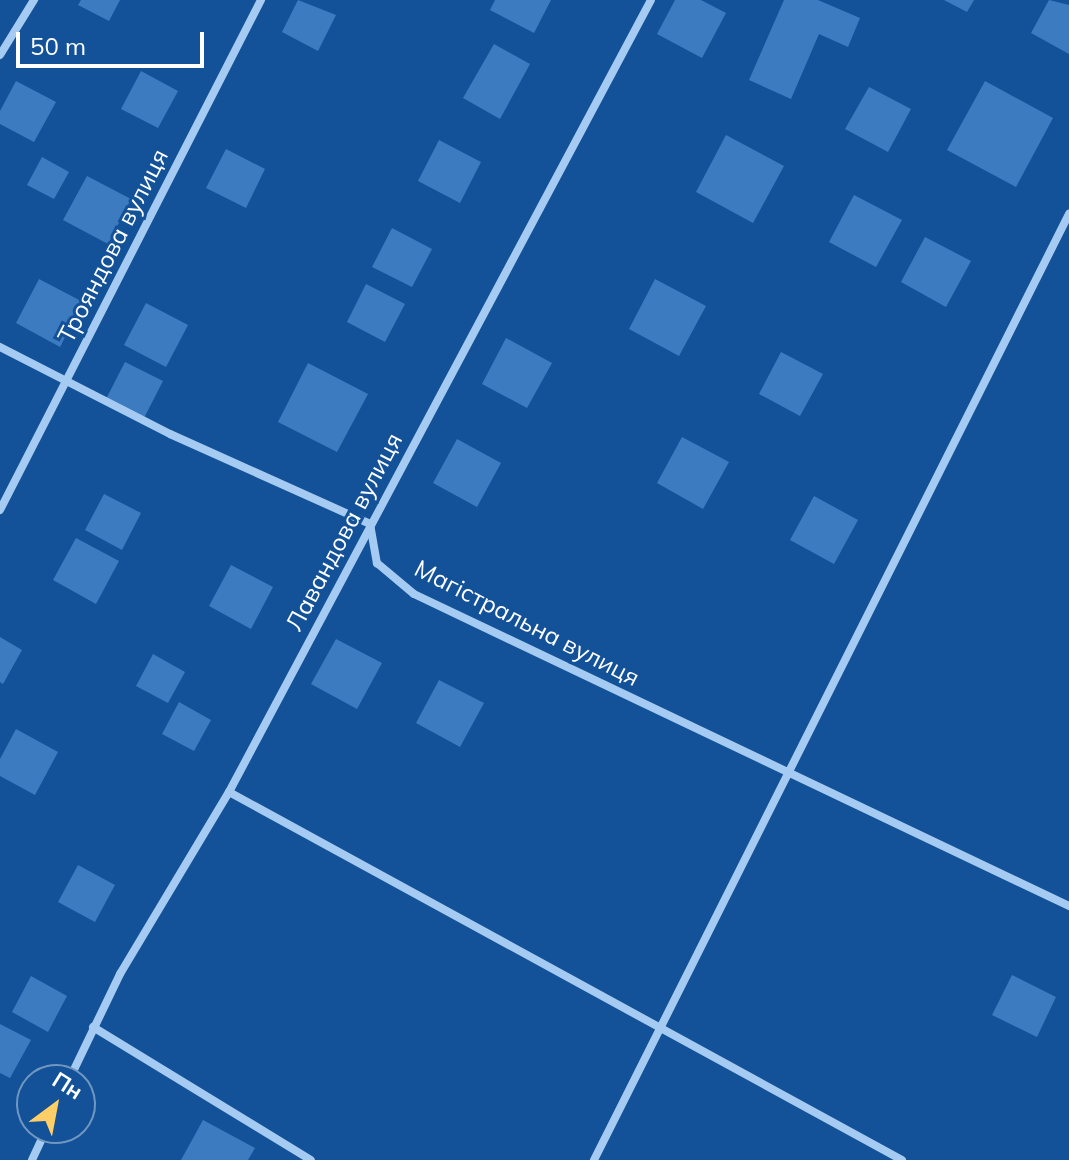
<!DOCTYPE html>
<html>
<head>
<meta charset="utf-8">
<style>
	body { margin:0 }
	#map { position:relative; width:1069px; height:1160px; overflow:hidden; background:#135298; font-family:Mulish,sans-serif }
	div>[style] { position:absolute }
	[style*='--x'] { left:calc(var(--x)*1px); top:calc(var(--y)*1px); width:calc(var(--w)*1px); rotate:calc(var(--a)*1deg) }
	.building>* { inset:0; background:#3c7bc0 }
	.street>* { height:8px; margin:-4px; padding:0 4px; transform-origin:4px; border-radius:4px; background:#a5cbf3 }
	span { translate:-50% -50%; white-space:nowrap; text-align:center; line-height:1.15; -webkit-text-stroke:6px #135298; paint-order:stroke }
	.street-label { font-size:24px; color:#fff }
	.north { position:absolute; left:16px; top:1064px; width:80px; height:80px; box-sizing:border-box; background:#135298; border:2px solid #7197c1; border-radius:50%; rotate:32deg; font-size:22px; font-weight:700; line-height:32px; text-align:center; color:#fff }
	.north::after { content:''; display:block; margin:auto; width:28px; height:36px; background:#ffce67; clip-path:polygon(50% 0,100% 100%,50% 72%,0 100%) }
	.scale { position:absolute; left:16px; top:32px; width:188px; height:36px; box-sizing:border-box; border:4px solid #fff; border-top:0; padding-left:10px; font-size:24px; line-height:28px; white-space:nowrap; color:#fff; -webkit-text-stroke:6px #135298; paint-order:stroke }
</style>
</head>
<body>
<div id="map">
	<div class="building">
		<div style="clip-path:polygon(81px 0,120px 0,109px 21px,78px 5px)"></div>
		<div style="clip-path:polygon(298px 0,336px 15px,318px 51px,282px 32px)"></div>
		<div style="clip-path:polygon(495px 0,551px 0,534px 33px,490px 10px)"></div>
		<div style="clip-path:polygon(675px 0,701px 0,726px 13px,702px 58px,657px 34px)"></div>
		<div style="clip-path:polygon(784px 0,818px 0,860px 18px,848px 47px,819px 34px,791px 99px,749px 80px)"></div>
		<div style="clip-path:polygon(944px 0,974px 0,967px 12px)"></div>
		<div style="clip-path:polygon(1049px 0,1069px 5px,1069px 54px,1031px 33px)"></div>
		<div style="clip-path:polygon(494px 44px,530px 64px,500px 119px,463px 98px)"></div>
		<div style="clip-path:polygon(141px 71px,178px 91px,158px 128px,121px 109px)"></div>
		<div style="clip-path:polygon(16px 81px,56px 102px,34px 142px,0 124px,0 111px)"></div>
		<div style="clip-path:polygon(985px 81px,1053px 118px,1016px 187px,947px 150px)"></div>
		<div style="clip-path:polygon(869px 87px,911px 109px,888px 152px,845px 129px)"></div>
		<div style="clip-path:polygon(726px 135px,784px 166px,753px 223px,696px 192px)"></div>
		<div style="clip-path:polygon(439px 140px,481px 162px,460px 203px,418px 181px)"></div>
		<div style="clip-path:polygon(226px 149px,265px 169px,246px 208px,206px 188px)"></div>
		<div style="clip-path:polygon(42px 157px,69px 172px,54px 199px,27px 185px)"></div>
		<div style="clip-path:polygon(87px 176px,131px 199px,108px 244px,63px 220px)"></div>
		<div style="clip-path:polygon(854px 195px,902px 220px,876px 267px,829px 242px)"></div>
		<div style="clip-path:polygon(392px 228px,432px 249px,412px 287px,372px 267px)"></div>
		<div style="clip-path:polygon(925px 237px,971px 261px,946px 307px,901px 282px)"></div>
		<div style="clip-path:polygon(39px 279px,83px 302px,60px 347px,16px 323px)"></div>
		<div style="clip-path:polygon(655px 279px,706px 306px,679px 356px,629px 329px)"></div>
		<div style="clip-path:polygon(366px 284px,405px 304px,385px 342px,347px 322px)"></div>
		<div style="clip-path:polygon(146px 303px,188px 325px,166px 367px,124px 345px)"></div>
		<div style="clip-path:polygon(506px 338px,552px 363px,527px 408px,482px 384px)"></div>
		<div style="clip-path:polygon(781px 352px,823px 374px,800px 416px,759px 394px)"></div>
		<div style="clip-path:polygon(125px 362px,163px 381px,144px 418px,106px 399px)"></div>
		<div style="clip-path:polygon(308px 363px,368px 394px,337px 452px,278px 422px)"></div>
		<div style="clip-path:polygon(682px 437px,729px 462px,703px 509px,657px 483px)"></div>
		<div style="clip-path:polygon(457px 439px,501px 463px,477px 507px,433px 483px)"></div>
		<div style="clip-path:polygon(104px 494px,141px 513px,122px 550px,85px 530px)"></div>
		<div style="clip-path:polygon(814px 496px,858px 520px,834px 564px,790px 540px)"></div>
		<div style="clip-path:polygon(76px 538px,119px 561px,96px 604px,53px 580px)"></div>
		<div style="clip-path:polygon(231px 565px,273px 587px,251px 629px,209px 606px)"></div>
		<div style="clip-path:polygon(0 637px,22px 650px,3px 684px,0 682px)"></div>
		<div style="clip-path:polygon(336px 639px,382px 663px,357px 709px,311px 684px)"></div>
		<div style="clip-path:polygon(153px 654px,185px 672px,168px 703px,136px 686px)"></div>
		<div style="clip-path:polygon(439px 680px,484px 703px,460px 747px,416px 723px)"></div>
		<div style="clip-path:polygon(179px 702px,211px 720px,194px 751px,162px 734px)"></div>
		<div style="clip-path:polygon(16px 729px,58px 752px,35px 795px,0 776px,0 759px)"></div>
		<div style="clip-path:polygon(78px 865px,115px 885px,95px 922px,58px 902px)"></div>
		<div style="clip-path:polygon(1012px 975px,1056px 997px,1037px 1037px,992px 1015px)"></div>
		<div style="clip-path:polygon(31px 976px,67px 996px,48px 1032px,12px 1012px)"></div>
		<div style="clip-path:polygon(0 1024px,31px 1040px,10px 1078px,0 1073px)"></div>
		<div style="clip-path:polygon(203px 1120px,255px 1148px,248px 1160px,181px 1160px)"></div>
	</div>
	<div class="street">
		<div style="--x:0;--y:55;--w:65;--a:-58.3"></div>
		<div style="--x:0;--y:347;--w:191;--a:27.1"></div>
		<div style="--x:170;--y:434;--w:219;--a:24.2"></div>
		<div style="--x:370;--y:524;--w:40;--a:80"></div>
		<div style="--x:377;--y:563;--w:48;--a:40"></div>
		<div style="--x:414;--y:594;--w:726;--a:25.47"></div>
		<div style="--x:0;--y:510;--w:573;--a:-62.9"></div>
		<div style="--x:229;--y:792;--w:767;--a:28.67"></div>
		<div style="--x:93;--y:1027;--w:255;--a:31.4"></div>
		<div style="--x:69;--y:1080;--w:118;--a:-64.3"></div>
		<div style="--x:120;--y:974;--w:212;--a:-59.1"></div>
		<div style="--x:229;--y:792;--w:897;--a:-61.95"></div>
		<div style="--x:32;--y:1160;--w:35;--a:-65"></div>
		<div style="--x:594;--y:1160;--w:1059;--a:-63.34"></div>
	</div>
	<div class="street-label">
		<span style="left:113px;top:246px;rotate:-63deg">Трояндова вулиця</span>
		<span style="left:344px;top:532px;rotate:-62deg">Лавандова вулиця</span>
		<span style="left:527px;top:623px;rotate:27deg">Магістральна вулиця</span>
	</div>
	<div class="north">Пн</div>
	<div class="scale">50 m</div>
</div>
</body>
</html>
